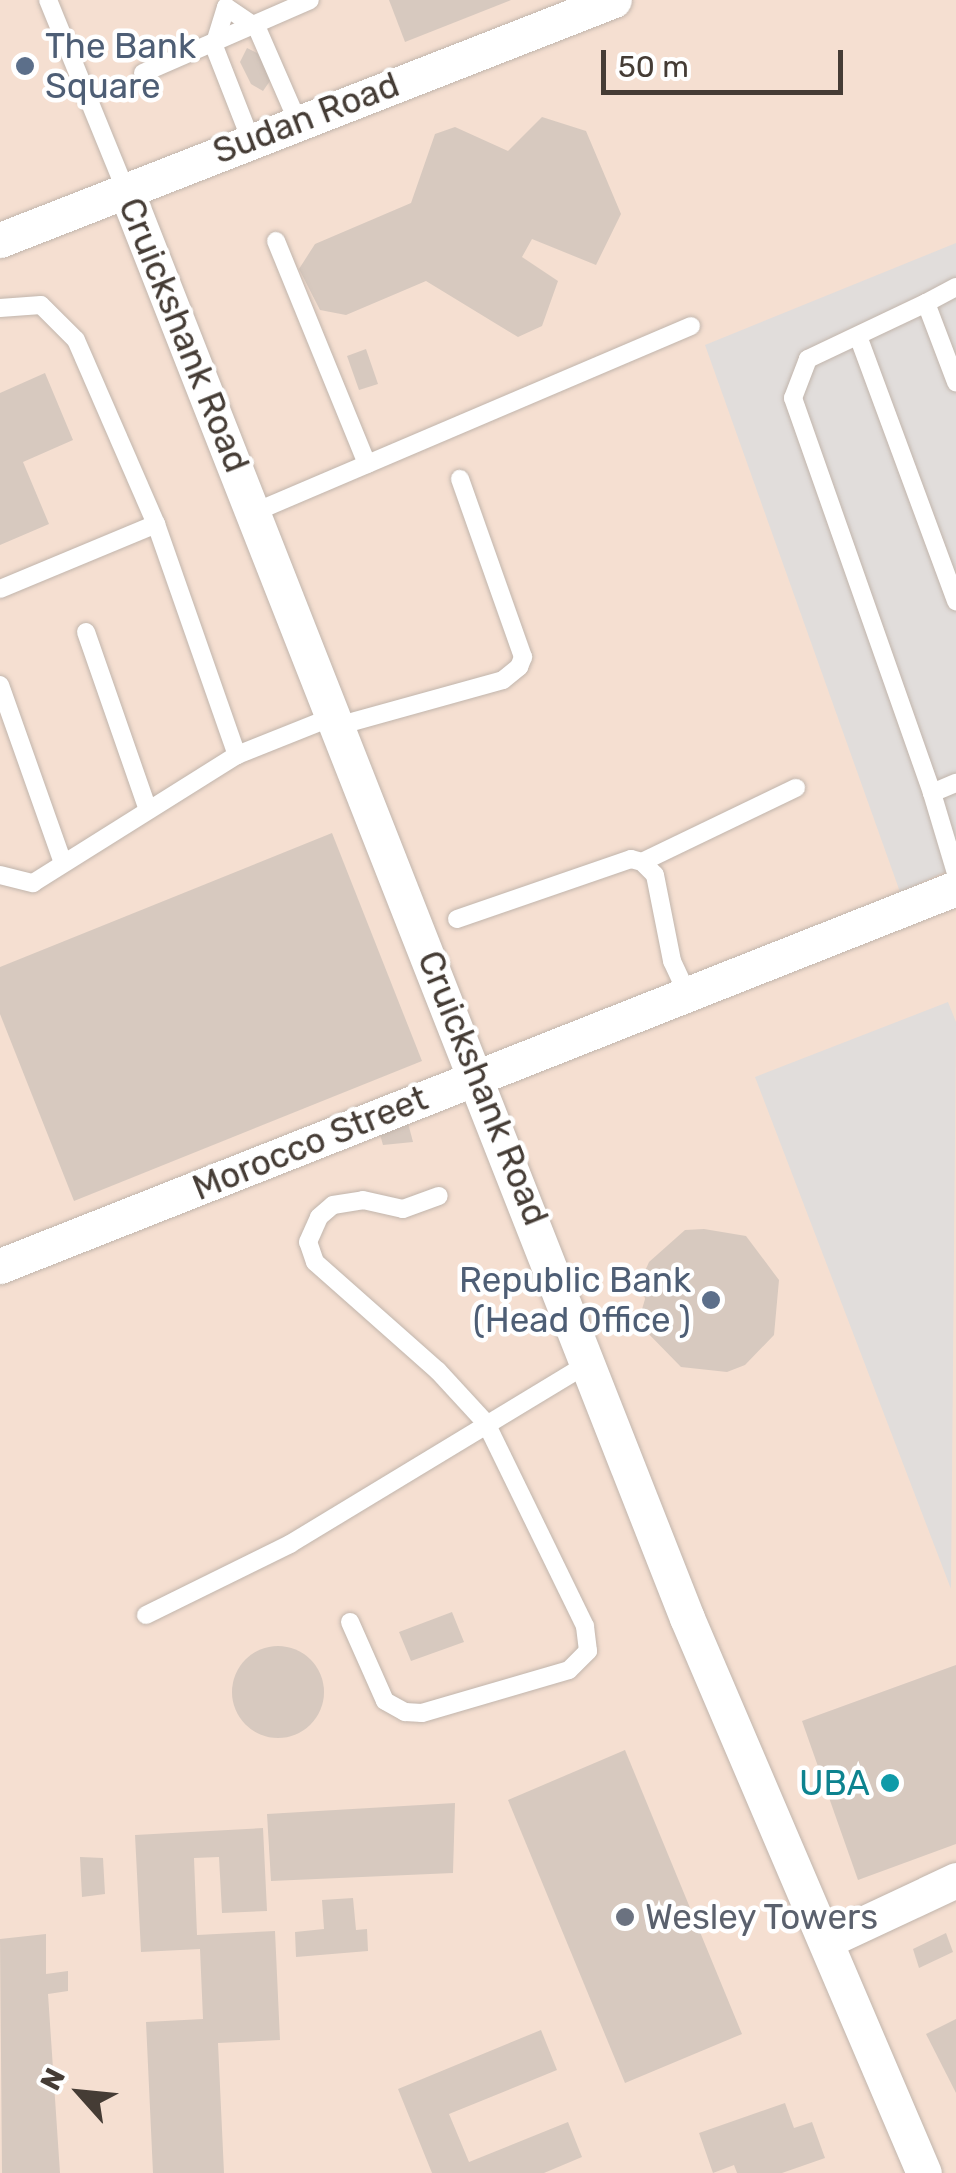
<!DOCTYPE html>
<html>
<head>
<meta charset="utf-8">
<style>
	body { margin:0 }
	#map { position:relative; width:956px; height:2173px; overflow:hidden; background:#f3ece6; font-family:Rubik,sans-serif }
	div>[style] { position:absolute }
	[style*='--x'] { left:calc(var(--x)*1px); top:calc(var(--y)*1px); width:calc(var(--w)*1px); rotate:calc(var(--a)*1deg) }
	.commercial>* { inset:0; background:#f5dfd1 }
	.parking>* { inset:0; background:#e1dddb }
	.building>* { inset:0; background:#d7c9bf }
	.round { border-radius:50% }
	.roads { filter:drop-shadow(0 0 2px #c1b5ac) drop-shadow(0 0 2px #c1b5ac) }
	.lane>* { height:18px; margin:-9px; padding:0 9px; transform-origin:9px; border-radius:9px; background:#fff }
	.street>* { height:35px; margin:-17.5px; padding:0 17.5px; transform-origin:17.5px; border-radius:17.5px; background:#fff }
	.dots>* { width:28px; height:28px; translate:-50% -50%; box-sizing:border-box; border:5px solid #fff; border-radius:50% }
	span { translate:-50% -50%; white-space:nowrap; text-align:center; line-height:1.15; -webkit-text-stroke:9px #fff; paint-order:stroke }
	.service-label { font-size:35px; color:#4e5e75 }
	.left { translate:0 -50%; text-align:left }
	.right { translate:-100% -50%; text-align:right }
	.street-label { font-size:35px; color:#453c35 }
	.culture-label { font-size:35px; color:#0d838f }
	.worship-label { font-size:35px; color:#5b616d }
	.north { position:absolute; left:30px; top:2043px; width:100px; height:100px; -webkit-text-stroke:8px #fff; paint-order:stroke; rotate:297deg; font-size:28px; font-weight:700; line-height:40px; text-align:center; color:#453c35 }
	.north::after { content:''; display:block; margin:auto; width:35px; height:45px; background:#453c35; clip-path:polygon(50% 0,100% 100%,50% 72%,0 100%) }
	.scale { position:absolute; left:601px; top:50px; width:242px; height:45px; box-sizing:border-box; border:5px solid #453c35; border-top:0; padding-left:12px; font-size:30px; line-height:35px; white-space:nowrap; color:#453c35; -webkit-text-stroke:8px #fff; paint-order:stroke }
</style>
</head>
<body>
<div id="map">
	<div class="commercial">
		<div style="clip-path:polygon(0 0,956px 0,956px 2173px,0 2173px)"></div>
	</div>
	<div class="parking">
		<div style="clip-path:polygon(956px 243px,956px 867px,900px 892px,705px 345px)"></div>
		<div style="clip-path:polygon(948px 1002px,956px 1022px,951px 1589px,755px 1077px)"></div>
	</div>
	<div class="building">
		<div style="clip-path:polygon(389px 0,511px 0,405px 42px)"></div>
		<div style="clip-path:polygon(247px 48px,263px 56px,272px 78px,263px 91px,251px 84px,240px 62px)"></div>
		<div style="clip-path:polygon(542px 117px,586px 131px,621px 214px,596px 265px,532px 239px,522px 257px,558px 281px,542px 326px,518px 337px,426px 281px,346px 315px,320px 310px,299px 269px,315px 244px,411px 203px,435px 134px,455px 127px,508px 151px)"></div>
		<div style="clip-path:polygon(366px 349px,378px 384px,359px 390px,347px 356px)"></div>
		<div style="clip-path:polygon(45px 373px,73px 440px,23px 462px,49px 524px,0 545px,0 393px)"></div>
		<div style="clip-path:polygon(332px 833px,422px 1061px,74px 1201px,0 1014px,0 967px)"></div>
		<div style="clip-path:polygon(408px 1123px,413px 1142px,383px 1145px,379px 1131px)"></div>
		<div style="clip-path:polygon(704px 1229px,746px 1236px,779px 1280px,774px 1335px,745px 1365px,727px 1372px,681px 1367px,638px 1323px,645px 1299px,641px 1280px,649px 1262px,685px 1230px)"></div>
		<div style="clip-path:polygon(452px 1612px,464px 1642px,411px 1661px,399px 1632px)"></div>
		<div class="round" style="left:232px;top:1646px;width:92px;height:92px"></div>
		<div style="clip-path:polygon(956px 1665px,956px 1844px,858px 1880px,802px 1721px)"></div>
		<div style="clip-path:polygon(625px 1750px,742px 2034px,625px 2083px,508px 1800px)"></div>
		<div style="clip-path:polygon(455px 1803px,453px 1873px,271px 1881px,267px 1814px)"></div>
		<div style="clip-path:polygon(263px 1828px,267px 1911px,222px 1913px,219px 1857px,194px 1858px,197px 1935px,275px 1931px,280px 2040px,218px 2043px,224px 2173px,153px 2173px,146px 2022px,203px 2019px,200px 1949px,141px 1952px,135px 1835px)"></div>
		<div style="clip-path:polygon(80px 1857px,103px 1858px,105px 1894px,82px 1897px)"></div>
		<div style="clip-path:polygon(353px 1898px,356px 1930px,367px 1929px,368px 1951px,296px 1957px,295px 1932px,324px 1929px,322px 1900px)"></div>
		<div style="clip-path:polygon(946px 1933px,953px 1952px,919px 1968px,913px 1949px)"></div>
		<div style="clip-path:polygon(46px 1934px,46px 1974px,68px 1971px,68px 1991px,48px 1994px,60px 2173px,2px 2173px,0 1939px)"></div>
		<div style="clip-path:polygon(956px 2019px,956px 2093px,926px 2034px)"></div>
		<div style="clip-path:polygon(541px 2030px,557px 2070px,449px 2114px,469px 2162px,568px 2122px,582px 2157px,544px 2173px,432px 2173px,398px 2089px)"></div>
		<div style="clip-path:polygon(785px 2103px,794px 2128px,812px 2122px,825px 2158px,782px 2173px,737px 2173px,734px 2165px,713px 2173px,699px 2133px)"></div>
	</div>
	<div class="roads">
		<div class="lane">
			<div style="--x:48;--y:0;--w:206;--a:67.8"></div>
			<div style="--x:143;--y:73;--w:182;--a:-23.6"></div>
			<div style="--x:250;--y:138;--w:99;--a:-111.4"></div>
			<div style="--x:214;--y:46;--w:41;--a:-72.9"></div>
			<div style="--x:226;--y:7;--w:37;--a:34"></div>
			<div style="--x:257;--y:28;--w:100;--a:66.5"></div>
			<div style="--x:276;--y:241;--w:241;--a:67.8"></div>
			<div style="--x:956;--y:287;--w:34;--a:152"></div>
			<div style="--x:926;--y:303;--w:85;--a:69.2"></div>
			<div style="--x:926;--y:303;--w:131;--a:154.6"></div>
			<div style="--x:808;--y:359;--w:42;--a:111"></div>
			<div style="--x:793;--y:398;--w:419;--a:70.6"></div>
			<div style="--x:932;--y:793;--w:26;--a:-23"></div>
			<div style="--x:0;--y:308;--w:41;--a:-4.2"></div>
			<div style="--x:41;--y:305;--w:49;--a:45"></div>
			<div style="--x:76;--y:340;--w:201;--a:66.5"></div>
			<div style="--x:156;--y:524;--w:245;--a:70.7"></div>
			<div style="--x:858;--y:336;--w:283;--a:69.7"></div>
			<div style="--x:255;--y:512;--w:474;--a:-23.1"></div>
			<div style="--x:0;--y:589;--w:169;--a:-22.6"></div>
			<div style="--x:86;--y:632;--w:188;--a:70.8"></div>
			<div style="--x:0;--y:685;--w:189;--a:70.5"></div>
			<div style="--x:341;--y:725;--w:168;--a:-15.5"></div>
			<div style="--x:503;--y:680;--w:21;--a:-39"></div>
			<div style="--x:519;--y:667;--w:11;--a:-68"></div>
			<div style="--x:523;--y:657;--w:189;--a:-109.5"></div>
			<div style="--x:932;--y:793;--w:84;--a:73.3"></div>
			<div style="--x:642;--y:862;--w:171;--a:-25.7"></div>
			<div style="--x:0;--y:875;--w:34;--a:14"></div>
			<div style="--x:33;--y:883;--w:241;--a:-32.1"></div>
			<div style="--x:237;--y:755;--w:108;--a:-21.8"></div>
			<div style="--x:457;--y:919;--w:184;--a:-19"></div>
			<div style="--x:631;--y:859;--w:11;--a:15"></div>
			<div style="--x:642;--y:862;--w:18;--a:45"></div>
			<div style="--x:655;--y:875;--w:88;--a:78.8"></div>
			<div style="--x:672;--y:961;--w:38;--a:65"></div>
			<div style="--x:146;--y:1615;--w:161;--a:-26.2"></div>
			<div style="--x:290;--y:1544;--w:352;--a:-31.2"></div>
			<div style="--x:350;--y:1622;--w:86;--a:66.1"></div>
			<div style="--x:385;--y:1701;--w:23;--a:29"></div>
			<div style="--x:405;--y:1712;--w:17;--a:3"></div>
			<div style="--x:422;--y:1713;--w:153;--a:-16.3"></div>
			<div style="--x:569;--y:1670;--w:27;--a:-45"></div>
			<div style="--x:588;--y:1651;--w:25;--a:-97"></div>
			<div style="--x:585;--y:1626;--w:226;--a:-116"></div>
			<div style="--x:486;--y:1423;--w:71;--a:-132.7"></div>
			<div style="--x:438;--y:1371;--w:164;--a:-138.5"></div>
			<div style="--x:315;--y:1262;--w:21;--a:-109"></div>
			<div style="--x:308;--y:1242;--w:27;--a:-66"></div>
			<div style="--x:319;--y:1217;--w:18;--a:-41"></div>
			<div style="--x:333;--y:1205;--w:30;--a:-9"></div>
			<div style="--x:363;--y:1200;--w:41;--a:12.7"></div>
			<div style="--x:403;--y:1209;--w:38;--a:-20"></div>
		</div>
		<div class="street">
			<div style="--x:126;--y:191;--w:1533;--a:68.54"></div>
			<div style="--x:687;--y:1618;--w:603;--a:66.88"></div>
			<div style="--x:0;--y:240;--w:659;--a:-21.35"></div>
			<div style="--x:0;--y:1266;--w:1028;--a:-21.57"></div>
			<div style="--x:826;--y:1941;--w:144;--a:-25.1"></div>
		</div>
	</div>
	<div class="dots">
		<div style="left:25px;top:66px;background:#5c6f8a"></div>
		<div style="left:711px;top:1300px;background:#5c6f8a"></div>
		<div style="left:890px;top:1783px;background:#0f9aa8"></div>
		<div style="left:625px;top:1917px;background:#6b7280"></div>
	</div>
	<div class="service-label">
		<span class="left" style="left:45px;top:66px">The Bank<br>Square</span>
		<span class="right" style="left:691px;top:1300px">Republic Bank<br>(Head Office )</span>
	</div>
	<div class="street-label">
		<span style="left:306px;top:118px;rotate:-21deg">Sudan Road</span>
		<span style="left:184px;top:335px;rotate:68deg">Cruickshank Road</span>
		<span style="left:483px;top:1088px;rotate:68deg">Cruickshank Road</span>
		<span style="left:310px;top:1143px;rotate:-22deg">Morocco Street</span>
	</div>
	<div class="culture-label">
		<span class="right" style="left:870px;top:1783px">UBA</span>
	</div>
	<div class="worship-label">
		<span class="left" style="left:645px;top:1917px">Wesley Towers</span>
	</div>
	<div class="north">N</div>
	<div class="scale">50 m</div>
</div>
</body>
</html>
